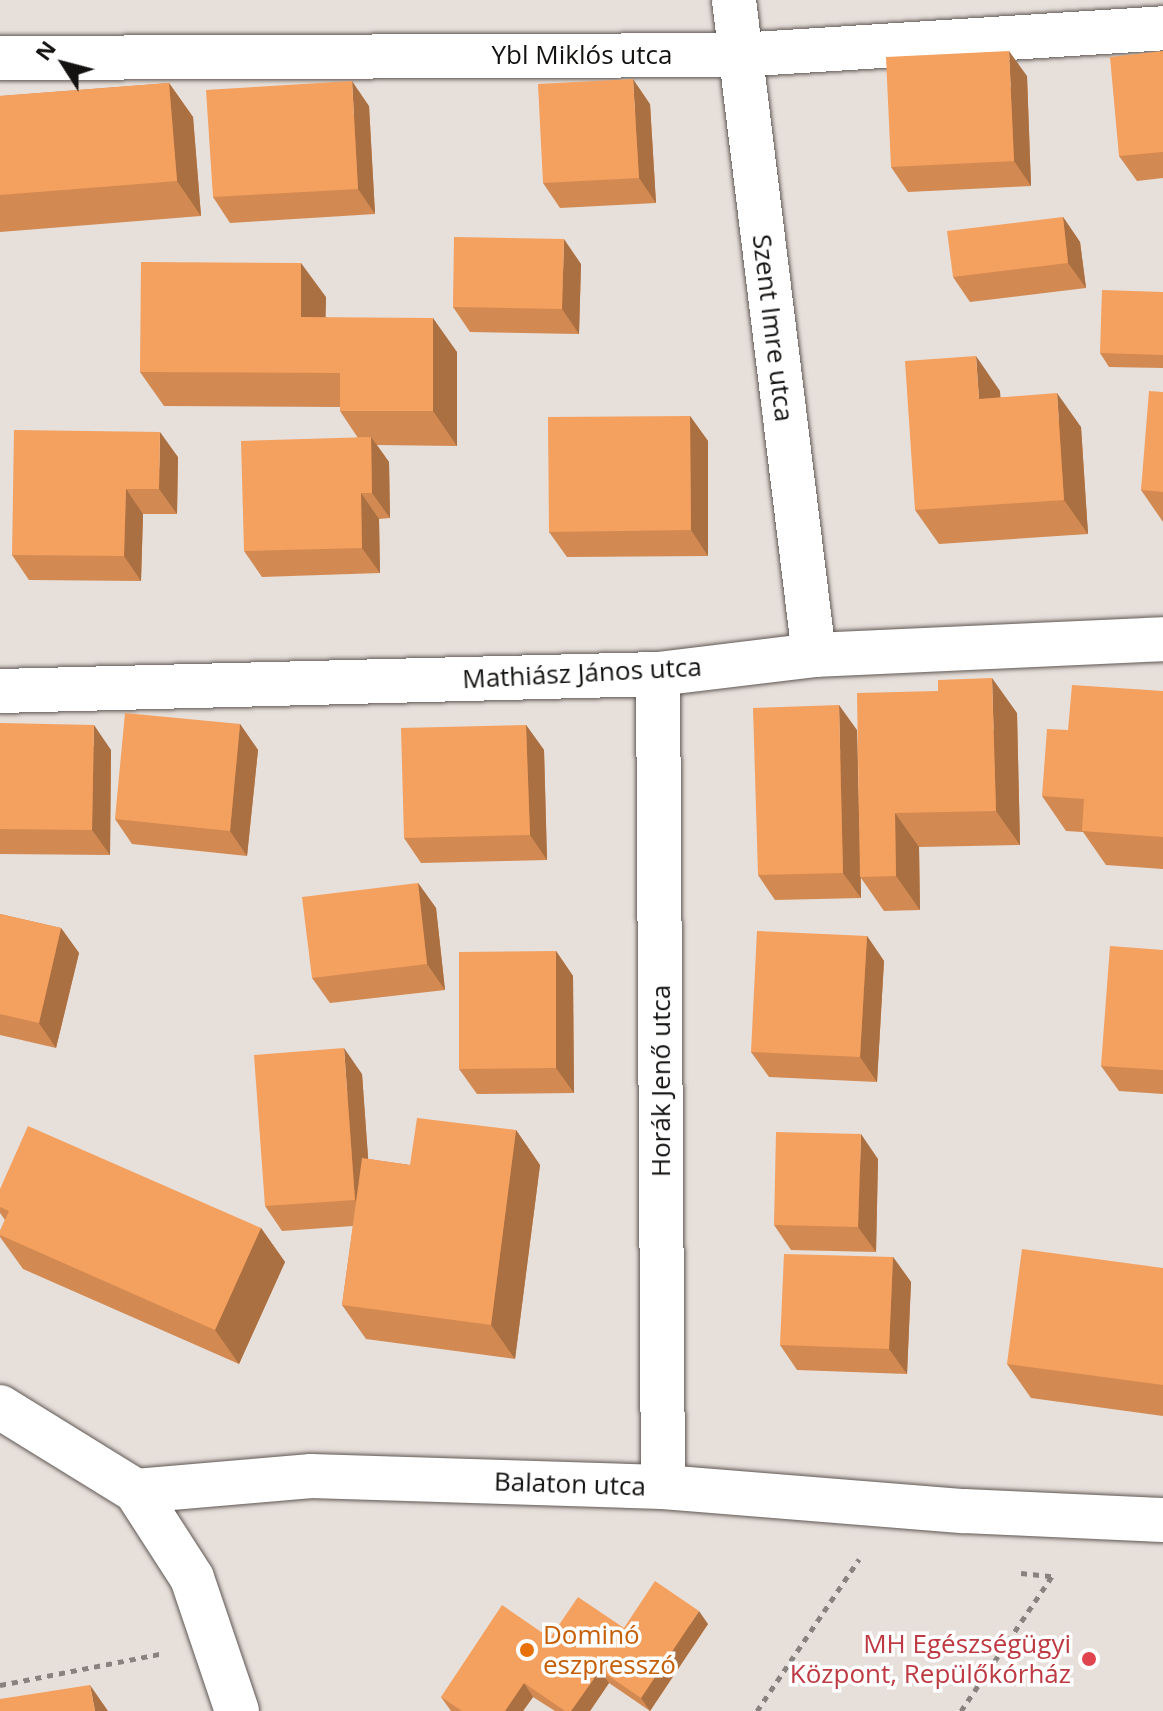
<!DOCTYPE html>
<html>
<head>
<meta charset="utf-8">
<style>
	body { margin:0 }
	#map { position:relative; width:1163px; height:1711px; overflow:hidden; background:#e7dfda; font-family:"Open Sans",sans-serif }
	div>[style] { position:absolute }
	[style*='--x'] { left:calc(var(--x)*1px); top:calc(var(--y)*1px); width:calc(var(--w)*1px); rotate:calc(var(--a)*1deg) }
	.path>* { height:5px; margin-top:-2.5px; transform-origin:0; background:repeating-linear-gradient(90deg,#898380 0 6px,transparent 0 12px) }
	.roads { filter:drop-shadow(0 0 2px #5f5854) drop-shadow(0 0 2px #5f5854) }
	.minor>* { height:44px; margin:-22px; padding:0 22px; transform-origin:22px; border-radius:22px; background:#fff }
	.wall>* { inset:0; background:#d28a52 }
	.shaded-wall>* { inset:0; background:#ab7042 }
	.building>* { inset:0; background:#f4a05f }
	.dots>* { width:22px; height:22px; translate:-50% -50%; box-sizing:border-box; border:4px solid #fff; border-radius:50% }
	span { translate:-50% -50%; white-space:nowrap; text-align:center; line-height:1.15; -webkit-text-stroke:7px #fff; paint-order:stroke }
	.street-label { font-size:26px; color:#141210 }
	.food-label { font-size:26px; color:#c56008 }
	.left { translate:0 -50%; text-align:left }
	.health-label { font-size:26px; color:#be3a42 }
	.right { translate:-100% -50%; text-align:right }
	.north { position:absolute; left:24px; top:24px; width:80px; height:80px; -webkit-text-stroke:6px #fff; paint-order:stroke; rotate:306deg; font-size:22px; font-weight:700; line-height:32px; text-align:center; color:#141210 }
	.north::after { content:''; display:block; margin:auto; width:28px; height:36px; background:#141210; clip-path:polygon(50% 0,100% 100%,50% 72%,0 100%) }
</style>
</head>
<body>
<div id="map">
	<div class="path">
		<div style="--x:1021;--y:1573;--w:31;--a:6"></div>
		<div style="--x:0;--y:1685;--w:163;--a:-11"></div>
		<div style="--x:757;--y:1711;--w:183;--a:-56.1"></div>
		<div style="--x:961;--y:1711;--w:163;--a:-56"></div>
	</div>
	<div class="roads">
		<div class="minor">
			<div style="--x:734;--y:0;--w:660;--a:83.04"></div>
			<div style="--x:0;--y:58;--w:738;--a:-0.23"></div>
			<div style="--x:738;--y:55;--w:426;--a:-3.6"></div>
			<div style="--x:658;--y:674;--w:813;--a:89.65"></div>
			<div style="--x:0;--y:691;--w:658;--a:-1.48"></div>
			<div style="--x:658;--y:674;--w:157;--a:-6.9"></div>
			<div style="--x:814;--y:655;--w:349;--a:-2.6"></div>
			<div style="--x:0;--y:1407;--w:160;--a:31.7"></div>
			<div style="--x:136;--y:1491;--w:176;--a:-4.9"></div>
			<div style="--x:311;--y:1476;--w:352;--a:1.8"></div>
			<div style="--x:663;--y:1487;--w:302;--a:4.6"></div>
			<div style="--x:964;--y:1511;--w:199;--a:2.6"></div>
			<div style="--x:136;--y:1491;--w:103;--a:57.2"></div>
			<div style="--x:192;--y:1578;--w:140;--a:71.3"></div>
		</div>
	</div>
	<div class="wall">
		<div style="clip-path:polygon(1163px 51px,1163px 178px,1137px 181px,1119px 156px)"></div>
		<div style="clip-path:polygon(1027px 76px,1031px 186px,908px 192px,891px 167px)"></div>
		<div style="clip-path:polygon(169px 83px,193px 117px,201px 216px,0 232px,0 96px)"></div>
		<div style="clip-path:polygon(650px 104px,656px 203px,560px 208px,543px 183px)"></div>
		<div style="clip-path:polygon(369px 106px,375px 214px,230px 223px,213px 197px)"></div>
		<div style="clip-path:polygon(1063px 217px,1080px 242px,1086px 288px,970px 302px,953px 277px)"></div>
		<div style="clip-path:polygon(581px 264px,579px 334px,470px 332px,453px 307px)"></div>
		<div style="clip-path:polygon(1163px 292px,1163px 368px,1109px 367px,1100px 353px)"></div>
		<div style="clip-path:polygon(326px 297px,325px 317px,457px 352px,457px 446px,377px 445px,389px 462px,390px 518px,379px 519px,380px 573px,262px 577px,244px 551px,358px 438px,340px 411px,340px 407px,164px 406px,140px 372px)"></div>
		<div style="clip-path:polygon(1000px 391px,1000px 397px,1081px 427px,1088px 534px,939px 544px,915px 510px)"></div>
		<div style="clip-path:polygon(1163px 392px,1163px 522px,1141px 490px)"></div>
		<div style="clip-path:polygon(690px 416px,708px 441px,708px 556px,567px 557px,549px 532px)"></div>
		<div style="clip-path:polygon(178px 457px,177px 514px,143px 514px,141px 581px,29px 580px,12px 555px)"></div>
		<div style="clip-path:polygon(1163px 691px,1163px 869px,1106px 865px,1083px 832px,1066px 831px,1042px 796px,1068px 730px)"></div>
		<div style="clip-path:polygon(1017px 713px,1020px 845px,919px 847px,920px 910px,884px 911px,861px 878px,861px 898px,775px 900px,758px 875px,857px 730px,859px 826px)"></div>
		<div style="clip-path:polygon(0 723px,111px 750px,110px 855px,0 854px)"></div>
		<div style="clip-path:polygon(240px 724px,258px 750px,247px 856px,132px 844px,115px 819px)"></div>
		<div style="clip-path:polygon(526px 725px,544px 750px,547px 860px,421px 863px,404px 838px)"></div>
		<div style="clip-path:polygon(418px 883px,436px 908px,445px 990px,330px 1003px,312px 978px)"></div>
		<div style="clip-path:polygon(0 914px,61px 928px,79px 953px,56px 1048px,0 1035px)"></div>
		<div style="clip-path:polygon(867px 936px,884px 961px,877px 1082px,769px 1077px,751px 1052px)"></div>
		<div style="clip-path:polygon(1163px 950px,1163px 1094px,1119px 1091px,1101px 1066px)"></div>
		<div style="clip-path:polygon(556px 951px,573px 976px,574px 1093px,477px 1094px,459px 1069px)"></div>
		<div style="clip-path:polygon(362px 1074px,368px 1159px,410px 1165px,516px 1130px,540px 1165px,515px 1359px,366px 1339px,342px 1305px,353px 1226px,282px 1231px,265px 1206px)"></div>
		<div style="clip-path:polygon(878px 1159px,876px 1252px,791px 1250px,774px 1225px)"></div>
		<div style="clip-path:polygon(0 1189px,261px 1228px,285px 1262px,239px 1364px,23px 1269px,0 1237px,0 1231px,5px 1220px,0 1213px)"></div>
		<div style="clip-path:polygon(893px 1257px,911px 1282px,907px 1374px,797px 1370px,780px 1345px)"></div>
		<div style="clip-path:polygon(1163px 1268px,1163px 1416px,1031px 1398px,1007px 1364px)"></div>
		<div style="clip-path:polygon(708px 1624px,650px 1711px,609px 1683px,590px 1711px,555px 1711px,533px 1697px,523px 1711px,451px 1711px,441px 1697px,550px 1638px,624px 1628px)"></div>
	</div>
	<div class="shaded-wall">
		<div style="clip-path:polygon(1009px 51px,1027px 76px,1031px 186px,1014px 161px)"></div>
		<div style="clip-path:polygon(633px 79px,650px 104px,656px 203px,639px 178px)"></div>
		<div style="clip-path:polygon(352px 81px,369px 106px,375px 214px,358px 189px)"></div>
		<div style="clip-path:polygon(169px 83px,193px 117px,201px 216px,177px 181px)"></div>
		<div style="clip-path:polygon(1063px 217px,1080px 242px,1086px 288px,1068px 263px)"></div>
		<div style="clip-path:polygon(564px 239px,581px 264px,579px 334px,562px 309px)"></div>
		<div style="clip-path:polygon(301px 263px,326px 297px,325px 352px,301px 317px)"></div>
		<div style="clip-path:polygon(433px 318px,457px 352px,457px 446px,433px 411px)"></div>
		<div style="clip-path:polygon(976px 356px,1000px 391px,1003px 433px,979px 399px)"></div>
		<div style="clip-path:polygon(1057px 393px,1081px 427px,1088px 534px,1064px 500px)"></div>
		<div style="clip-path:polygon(690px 416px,708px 441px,708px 556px,691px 530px)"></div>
		<div style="clip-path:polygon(160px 432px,178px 457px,177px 514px,159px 489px)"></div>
		<div style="clip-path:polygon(371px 437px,389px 462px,390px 518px,372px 493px)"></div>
		<div style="clip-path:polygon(126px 489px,143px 514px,141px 581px,124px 556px)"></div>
		<div style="clip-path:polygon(361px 493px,379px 519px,380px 573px,362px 548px)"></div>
		<div style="clip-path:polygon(992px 678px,1017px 713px,1020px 845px,996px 811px)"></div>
		<div style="clip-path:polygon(839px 705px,857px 730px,861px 898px,843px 873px)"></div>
		<div style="clip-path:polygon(240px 724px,258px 750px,247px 856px,230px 831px)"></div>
		<div style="clip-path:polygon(94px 725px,111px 750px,110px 855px,92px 830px)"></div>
		<div style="clip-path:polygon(526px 725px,544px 750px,547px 860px,530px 835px)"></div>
		<div style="clip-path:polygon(895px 813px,919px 847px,920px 910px,896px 876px)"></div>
		<div style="clip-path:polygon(418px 883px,436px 908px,445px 990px,427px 964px)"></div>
		<div style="clip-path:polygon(61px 928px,79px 953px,56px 1048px,39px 1023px)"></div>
		<div style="clip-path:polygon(867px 936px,884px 961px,877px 1082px,860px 1057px)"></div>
		<div style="clip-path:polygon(556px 951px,573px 976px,574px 1093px,556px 1068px)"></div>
		<div style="clip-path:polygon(344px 1048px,362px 1074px,373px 1225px,355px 1200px)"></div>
		<div style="clip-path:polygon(516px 1130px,540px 1165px,515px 1359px,491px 1325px)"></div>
		<div style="clip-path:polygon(861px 1134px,878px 1159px,876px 1252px,858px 1227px)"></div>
		<div style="clip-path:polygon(261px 1228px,285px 1262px,239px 1364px,215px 1330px)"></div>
		<div style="clip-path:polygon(893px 1257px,911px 1282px,907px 1374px,889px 1349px)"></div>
		<div style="clip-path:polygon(699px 1611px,708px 1624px,650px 1711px,641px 1698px)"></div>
		<div style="clip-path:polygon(600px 1670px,609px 1683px,590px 1711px,571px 1711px)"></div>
		<div style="clip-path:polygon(524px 1683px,533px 1697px,523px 1711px,505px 1711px)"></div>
		<div style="clip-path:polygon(90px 1685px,108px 1711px,95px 1711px)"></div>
	</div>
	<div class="building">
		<div style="clip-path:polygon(1009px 51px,1014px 161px,891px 167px,886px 57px)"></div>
		<div style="clip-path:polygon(1163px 51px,1163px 152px,1119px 156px,1110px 57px)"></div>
		<div style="clip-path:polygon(633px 79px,639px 178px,543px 183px,538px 84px)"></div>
		<div style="clip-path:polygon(352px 81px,358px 189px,213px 197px,206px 90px)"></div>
		<div style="clip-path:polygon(169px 83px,177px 181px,0 195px,0 96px)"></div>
		<div style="clip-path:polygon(1063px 217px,1068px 263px,953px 277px,947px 231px)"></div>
		<div style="clip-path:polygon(454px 237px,564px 239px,562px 309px,453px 307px)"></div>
		<div style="clip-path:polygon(141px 262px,301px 263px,301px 317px,433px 318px,433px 411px,340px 411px,340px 373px,140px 372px)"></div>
		<div style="clip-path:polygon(1102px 290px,1163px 292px,1163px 355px,1100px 353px)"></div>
		<div style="clip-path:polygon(976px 356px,979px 399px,1057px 393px,1064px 500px,915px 510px,905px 361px)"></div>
		<div style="clip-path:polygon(1149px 391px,1163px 392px,1163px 492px,1141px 490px)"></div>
		<div style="clip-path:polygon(690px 416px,691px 530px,549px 532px,548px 417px)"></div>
		<div style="clip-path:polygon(14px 430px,160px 432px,159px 489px,126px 489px,124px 556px,12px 555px)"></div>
		<div style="clip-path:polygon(371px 437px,372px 493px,361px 493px,362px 548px,244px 551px,241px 441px)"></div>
		<div style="clip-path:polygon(992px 678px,996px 811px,895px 813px,896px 876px,860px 877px,857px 693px,938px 691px,938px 680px)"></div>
		<div style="clip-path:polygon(1072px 685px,1163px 691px,1163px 837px,1082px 831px,1084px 799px,1042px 796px,1047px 729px,1068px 730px)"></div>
		<div style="clip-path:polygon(839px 705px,843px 873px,758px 875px,753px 708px)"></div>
		<div style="clip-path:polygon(125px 713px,240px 724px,230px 831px,115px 819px)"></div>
		<div style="clip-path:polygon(0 723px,94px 725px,92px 830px,0 829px)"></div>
		<div style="clip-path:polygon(526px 725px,530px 835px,404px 838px,401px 728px)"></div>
		<div style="clip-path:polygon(418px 883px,427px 964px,312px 978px,302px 897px)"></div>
		<div style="clip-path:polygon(0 914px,61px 928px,39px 1023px,0 1014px)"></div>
		<div style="clip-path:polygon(757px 931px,867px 936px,860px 1057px,751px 1052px)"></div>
		<div style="clip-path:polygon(1110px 946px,1163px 950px,1163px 1070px,1101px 1066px)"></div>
		<div style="clip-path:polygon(556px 951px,556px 1068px,459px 1069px,459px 952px)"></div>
		<div style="clip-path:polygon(344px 1048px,355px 1200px,265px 1206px,254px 1055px)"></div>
		<div style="clip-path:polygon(417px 1118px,516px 1130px,491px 1325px,342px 1305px,362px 1158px,410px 1165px)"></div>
		<div style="clip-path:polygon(28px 1126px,261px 1228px,215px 1330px,0 1235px,0 1231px,9px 1211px,0 1207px,0 1189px)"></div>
		<div style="clip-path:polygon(776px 1132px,861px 1134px,858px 1227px,774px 1225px)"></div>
		<div style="clip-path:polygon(1022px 1249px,1163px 1268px,1163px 1385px,1007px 1364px)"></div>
		<div style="clip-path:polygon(784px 1254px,893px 1257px,889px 1349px,780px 1345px)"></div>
		<div style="clip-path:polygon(655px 1581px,699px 1611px,641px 1698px,600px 1670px,571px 1711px,565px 1711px,524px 1683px,505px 1711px,462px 1711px,441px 1697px,502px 1605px,550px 1638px,578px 1597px,624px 1628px)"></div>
		<div style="clip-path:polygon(90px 1685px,95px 1711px,0 1711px,0 1699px)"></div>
	</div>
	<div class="dots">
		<div style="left:527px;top:1650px;background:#e8710a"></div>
		<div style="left:1089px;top:1659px;background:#e0444e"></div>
	</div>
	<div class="street-label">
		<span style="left:582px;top:55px">Ybl Miklós utca</span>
		<span style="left:773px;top:328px;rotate:83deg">Szent Imre utca</span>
		<span style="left:582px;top:673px;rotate:-3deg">Mathiász János utca</span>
		<span style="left:661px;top:1081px;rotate:-90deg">Horák Jenő utca</span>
		<span style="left:570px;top:1484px;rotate:2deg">Balaton utca</span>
	</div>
	<div class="food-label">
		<span class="left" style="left:543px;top:1650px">Dominó<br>eszpresszó</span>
	</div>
	<div class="health-label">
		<span class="right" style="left:1071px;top:1659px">MH Egészségügyi<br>Központ, Repülőkórház</span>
	</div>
	<div class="north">N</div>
</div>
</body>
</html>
